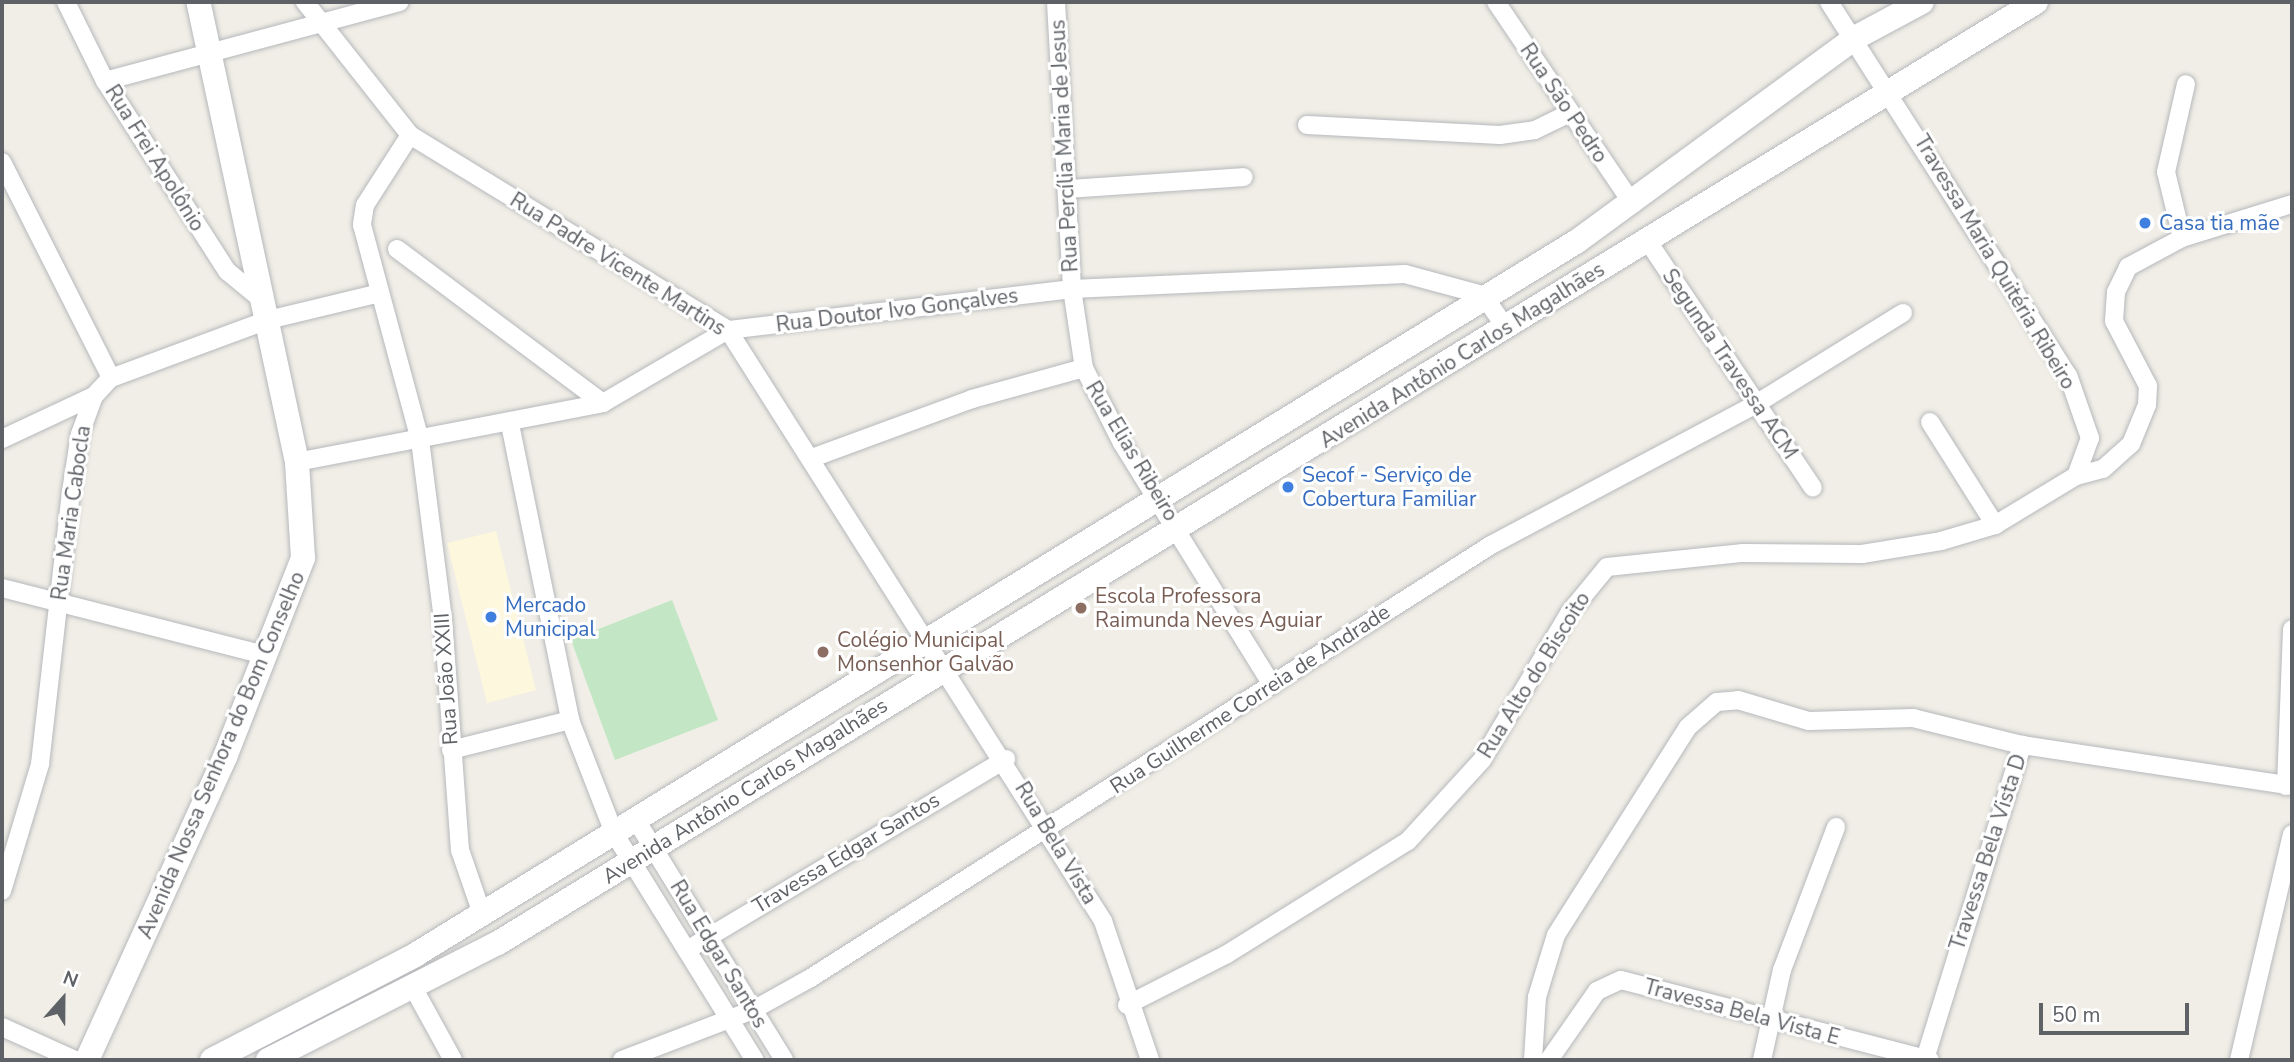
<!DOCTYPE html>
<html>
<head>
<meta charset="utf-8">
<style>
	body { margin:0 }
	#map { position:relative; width:2294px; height:1062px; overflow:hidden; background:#f0eee6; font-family:"Nunito Sans",sans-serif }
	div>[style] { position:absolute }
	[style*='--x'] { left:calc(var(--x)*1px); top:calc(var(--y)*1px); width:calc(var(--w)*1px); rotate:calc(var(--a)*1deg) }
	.commercial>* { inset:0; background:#fdf7de }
	.green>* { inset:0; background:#c3e6c5 }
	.roads { filter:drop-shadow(0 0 2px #b6b8bc) drop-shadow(0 0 2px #b6b8bc) }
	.minor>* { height:18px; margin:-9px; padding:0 9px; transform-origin:9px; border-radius:9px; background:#fff }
	.secondary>* { height:24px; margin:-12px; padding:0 12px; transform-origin:12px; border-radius:12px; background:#fff }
	.dots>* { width:19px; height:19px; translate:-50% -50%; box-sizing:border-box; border:4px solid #fff; border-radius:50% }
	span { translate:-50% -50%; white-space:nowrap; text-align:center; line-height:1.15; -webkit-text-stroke:6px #fff; paint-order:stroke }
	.street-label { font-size:21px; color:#5e6166 }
	.shop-label { font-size:21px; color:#366cbe }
	.left { translate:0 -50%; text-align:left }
	.education-label { font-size:21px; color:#785e54 }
	.frame { position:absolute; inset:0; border:4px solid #5e6166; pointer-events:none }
	.north { position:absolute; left:28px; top:964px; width:70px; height:70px; -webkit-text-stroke:5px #fff; paint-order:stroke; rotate:21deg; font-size:19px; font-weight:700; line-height:28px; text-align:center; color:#5e6166 }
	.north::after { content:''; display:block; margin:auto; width:24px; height:32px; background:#5e6166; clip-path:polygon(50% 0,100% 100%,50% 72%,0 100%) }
	.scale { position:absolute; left:2039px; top:1003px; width:150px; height:32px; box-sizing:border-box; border:4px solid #5e6166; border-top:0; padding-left:9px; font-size:21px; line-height:24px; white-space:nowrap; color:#5e6166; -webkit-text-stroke:5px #fff; paint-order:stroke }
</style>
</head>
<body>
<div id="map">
	<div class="commercial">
		<div style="clip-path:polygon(496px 531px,536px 690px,487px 703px,447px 543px)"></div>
	</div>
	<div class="green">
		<div style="clip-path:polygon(672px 600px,718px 720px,615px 760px,571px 640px)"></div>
	</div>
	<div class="roads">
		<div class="minor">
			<div style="--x:66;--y:2;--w:88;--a:63.7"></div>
			<div style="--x:105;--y:81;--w:226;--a:57.3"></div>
			<div style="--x:227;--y:271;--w:45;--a:39.6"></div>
			<div style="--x:305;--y:2;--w:169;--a:51.7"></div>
			<div style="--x:410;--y:135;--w:373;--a:31.5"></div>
			<div style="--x:728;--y:330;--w:700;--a:57.6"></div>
			<div style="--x:1103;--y:921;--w:147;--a:71.3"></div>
			<div style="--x:1056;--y:2;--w:287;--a:86.8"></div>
			<div style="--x:1072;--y:289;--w:80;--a:81.4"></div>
			<div style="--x:1084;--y:368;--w:84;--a:63.1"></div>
			<div style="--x:1122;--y:443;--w:285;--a:58.2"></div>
			<div style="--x:1496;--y:2;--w:244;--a:55.9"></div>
			<div style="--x:1829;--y:2;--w:443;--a:57.4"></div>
			<div style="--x:2068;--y:375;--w:67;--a:70.8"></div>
			<div style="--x:2090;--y:438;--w:40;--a:110.2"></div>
			<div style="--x:105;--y:81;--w:305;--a:-15"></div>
			<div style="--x:1307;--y:125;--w:193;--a:3"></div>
			<div style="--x:1500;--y:135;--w:35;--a:-8"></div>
			<div style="--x:1535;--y:130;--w:39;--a:-26"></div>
			<div style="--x:410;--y:135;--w:83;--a:122.7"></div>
			<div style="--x:365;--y:205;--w:20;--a:99"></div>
			<div style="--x:362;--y:225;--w:223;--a:74.9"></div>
			<div style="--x:420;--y:440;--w:180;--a:82.7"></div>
			<div style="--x:443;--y:619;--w:232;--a:85.8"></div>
			<div style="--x:460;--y:850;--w:68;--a:71"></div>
			<div style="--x:2;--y:162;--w:242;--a:63.2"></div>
			<div style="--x:1068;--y:189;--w:176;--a:-3.9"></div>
			<div style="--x:2182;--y:238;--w:68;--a:-103.6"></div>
			<div style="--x:2166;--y:172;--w:90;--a:-77.2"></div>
			<div style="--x:1647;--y:240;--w:298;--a:56.2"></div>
			<div style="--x:397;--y:249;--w:257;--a:36.8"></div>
			<div style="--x:1930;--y:422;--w:122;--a:57.7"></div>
			<div style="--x:510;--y:424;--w:302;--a:78.5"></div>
			<div style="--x:570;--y:720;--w:121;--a:68.7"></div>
			<div style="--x:614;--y:833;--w:267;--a:58.2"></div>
			<div style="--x:2;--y:439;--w:102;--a:-25.1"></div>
			<div style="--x:812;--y:458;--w:171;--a:-20.2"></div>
			<div style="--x:972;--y:399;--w:116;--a:-15.5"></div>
			<div style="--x:297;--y:462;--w:312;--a:-10.9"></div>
			<div style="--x:603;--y:403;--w:145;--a:-30.3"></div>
			<div style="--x:728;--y:330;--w:346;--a:-6.8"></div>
			<div style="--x:1072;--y:289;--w:333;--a:-2.6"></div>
			<div style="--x:1405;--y:274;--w:81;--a:15.1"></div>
			<div style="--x:1483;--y:295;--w:37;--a:55"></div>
			<div style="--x:2;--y:588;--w:271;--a:14.3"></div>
			<div style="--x:451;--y:750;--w:123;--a:-14.1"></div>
			<div style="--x:2286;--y:786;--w:157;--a:-87.8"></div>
			<div style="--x:636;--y:820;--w:282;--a:58.3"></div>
			<div style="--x:2;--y:891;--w:133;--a:-73.3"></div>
			<div style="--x:40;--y:764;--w:274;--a:-83.5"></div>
			<div style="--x:71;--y:492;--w:59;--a:-81.2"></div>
			<div style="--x:80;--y:434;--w:40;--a:-69.8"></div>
			<div style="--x:94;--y:396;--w:25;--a:-47"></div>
			<div style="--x:111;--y:378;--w:167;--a:-20.3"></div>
			<div style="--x:268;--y:320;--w:111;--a:-13.5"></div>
			<div style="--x:687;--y:950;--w:372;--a:-30.9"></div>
			<div style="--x:414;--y:989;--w:81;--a:61.2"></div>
			<div style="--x:1127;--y:1005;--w:112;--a:-27"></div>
			<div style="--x:1227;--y:954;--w:213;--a:-32"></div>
			<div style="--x:1408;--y:841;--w:110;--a:-47.6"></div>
			<div style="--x:1482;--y:760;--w:172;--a:-59.3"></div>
			<div style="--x:1570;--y:612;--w:58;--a:-50.6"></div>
			<div style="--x:1607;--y:567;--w:137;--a:-5.9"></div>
			<div style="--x:1743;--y:553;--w:119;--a:0.5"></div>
			<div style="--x:1862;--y:554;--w:80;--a:-9.3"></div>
			<div style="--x:1941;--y:541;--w:56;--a:-16.5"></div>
			<div style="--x:1995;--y:525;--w:95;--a:-31.2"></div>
			<div style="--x:2076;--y:476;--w:28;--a:-15"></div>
			<div style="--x:2103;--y:469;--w:38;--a:-42"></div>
			<div style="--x:2131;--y:444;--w:42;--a:-67.7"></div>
			<div style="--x:2147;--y:405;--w:19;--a:-87"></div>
			<div style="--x:2148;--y:386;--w:73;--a:-117.6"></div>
			<div style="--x:2114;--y:321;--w:29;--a:-86"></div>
			<div style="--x:2116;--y:292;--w:28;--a:-64"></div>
			<div style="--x:2128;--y:267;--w:61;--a:-28.2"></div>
			<div style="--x:2182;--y:238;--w:115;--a:-17.2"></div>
			<div style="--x:2;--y:1027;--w:80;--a:24.3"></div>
			<div style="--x:1925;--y:1059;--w:329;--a:-72.8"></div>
			<div style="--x:622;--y:1060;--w:140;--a:-20.9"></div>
			<div style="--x:753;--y:1010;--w:64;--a:-29"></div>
			<div style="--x:809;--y:979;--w:808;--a:-32.47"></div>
			<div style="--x:1491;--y:545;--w:300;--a:-28"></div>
			<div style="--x:1756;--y:404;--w:173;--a:-31.8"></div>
			<div style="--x:1533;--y:1060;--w:63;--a:-86.4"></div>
			<div style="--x:1537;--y:997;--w:65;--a:-73"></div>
			<div style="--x:1556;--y:935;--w:246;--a:-57.6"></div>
			<div style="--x:1688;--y:727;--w:38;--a:-41"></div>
			<div style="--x:1717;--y:702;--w:21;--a:-5"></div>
			<div style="--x:1738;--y:700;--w:74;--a:16.5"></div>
			<div style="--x:1809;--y:721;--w:104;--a:-1.7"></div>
			<div style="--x:1913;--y:718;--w:112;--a:13.9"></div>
			<div style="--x:2022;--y:745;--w:273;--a:8.6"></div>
			<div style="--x:1549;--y:1060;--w:84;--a:-55.2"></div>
			<div style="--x:1597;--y:991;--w:26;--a:-25"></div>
			<div style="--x:1621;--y:980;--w:319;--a:14.5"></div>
			<div style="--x:1762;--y:1060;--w:92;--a:-77.5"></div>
			<div style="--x:1782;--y:970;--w:153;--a:-69.3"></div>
			<div style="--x:2239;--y:1060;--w:232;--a:-76.8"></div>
		</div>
		<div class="secondary">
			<div style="--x:87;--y:1060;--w:333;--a:-65.5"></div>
			<div style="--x:225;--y:757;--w:214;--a:-68.6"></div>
			<div style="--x:303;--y:558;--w:96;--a:-93.6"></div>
			<div style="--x:297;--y:462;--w:471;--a:-102.1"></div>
			<div style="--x:212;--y:1060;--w:229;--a:-27.3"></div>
			<div style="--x:415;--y:955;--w:1362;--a:-31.56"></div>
			<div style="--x:1576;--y:242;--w:343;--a:-36.2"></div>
			<div style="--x:1853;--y:39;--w:78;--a:-28.2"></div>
			<div style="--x:268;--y:1060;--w:258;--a:-27"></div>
			<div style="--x:498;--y:943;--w:1803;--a:-31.46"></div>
		</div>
	</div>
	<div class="dots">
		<div style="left:2145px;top:223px;background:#3f7fe0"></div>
		<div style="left:1288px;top:487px;background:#3f7fe0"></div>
		<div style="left:1081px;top:608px;background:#8d6e63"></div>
		<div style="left:491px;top:617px;background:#3f7fe0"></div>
		<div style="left:823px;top:652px;background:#8d6e63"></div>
	</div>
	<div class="street-label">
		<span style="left:1564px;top:103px;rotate:56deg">Rua São Pedro</span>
		<span style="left:1064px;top:146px;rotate:-93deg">Rua Percília Maria de Jesus</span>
		<span style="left:155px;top:158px;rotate:58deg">Rua Frei Apolônio</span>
		<span style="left:1995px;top:262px;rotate:59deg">Travessa Maria Quitéria Ribeiro</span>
		<span style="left:618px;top:264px;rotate:32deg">Rua Padre Vicente Martins</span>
		<span style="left:897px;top:310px;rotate:-7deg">Rua Doutor Ivo Gonçalves</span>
		<span style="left:1462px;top:355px;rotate:-32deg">Avenida Antônio Carlos Magalhães</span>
		<span style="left:1730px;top:364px;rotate:56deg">Segunda Travessa ACM</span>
		<span style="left:1132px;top:451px;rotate:59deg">Rua Elias Ribeiro</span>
		<span style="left:71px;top:513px;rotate:-82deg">Rua Maria Cabocla</span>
		<span style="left:1534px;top:675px;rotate:-58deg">Rua Alto do Biscoito</span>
		<span style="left:446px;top:679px;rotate:-94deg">Rua João XXIII</span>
		<span style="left:1250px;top:699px;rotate:-33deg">Rua Guilherme Correia de Andrade</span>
		<span style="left:221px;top:755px;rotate:-67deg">Avenida Nossa Senhora do Bom Conselho</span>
		<span style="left:745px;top:791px;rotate:-32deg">Avenida Antônio Carlos Magalhães</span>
		<span style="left:1056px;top:843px;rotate:59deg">Rua Bela Vista</span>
		<span style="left:1988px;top:852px;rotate:-72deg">Travessa Bela Vista D</span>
		<span style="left:846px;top:853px;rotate:-31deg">Travessa Edgar Santos</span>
		<span style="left:719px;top:954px;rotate:59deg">Rua Edgar Santos</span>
		<span style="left:1742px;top:1012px;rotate:15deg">Travessa Bela Vista E</span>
	</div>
	<div class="shop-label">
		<span class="left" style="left:2159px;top:223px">Casa tia mãe</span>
		<span class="left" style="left:1302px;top:487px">Secof - Serviço de<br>Cobertura Familiar</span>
		<span class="left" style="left:505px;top:617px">Mercado<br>Municipal</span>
	</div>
	<div class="education-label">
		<span class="left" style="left:1095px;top:608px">Escola Professora<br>Raimunda Neves Aguiar</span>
		<span class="left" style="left:837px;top:652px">Colégio Municipal<br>Monsenhor Galvão</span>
	</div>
	<div class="frame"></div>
	<div class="north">N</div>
	<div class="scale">50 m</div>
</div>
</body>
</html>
